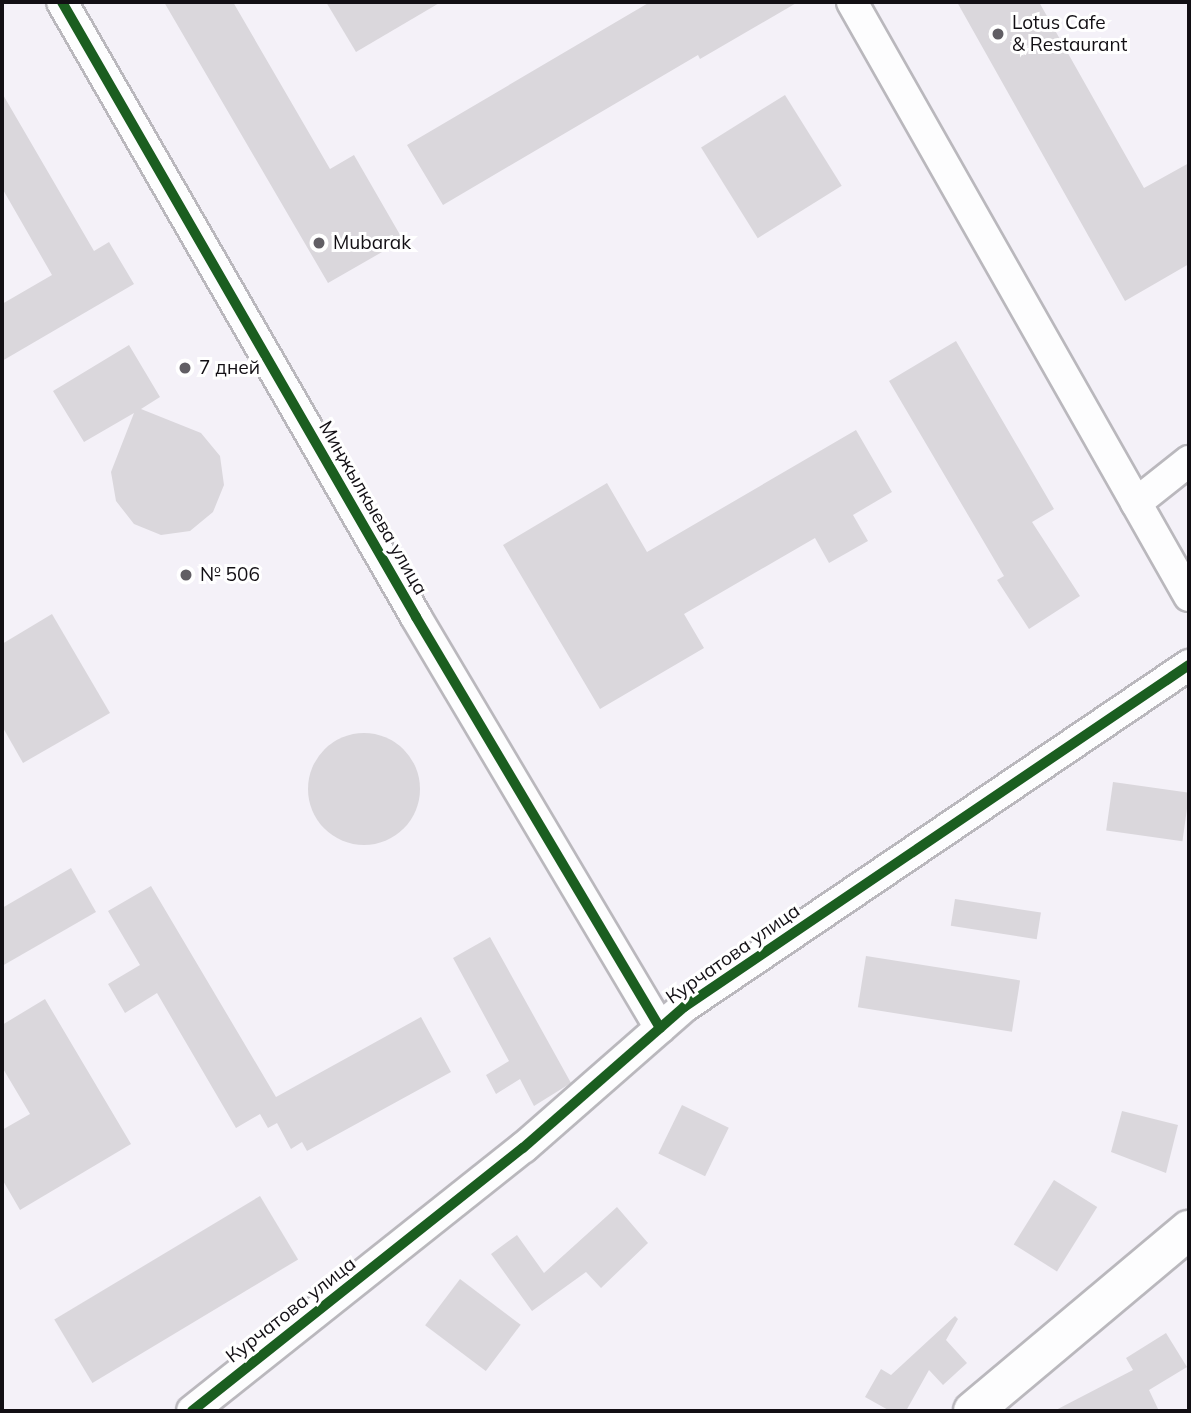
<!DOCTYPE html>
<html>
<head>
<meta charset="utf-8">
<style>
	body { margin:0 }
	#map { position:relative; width:1191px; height:1413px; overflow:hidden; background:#f4f1f8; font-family:Mulish,sans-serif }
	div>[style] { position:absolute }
	.building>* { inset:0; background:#dad7dc; transform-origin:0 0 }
	.round { border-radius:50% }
	.roads { filter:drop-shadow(2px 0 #bab8bd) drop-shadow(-2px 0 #bab8bd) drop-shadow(0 2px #bab8bd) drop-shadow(0 -2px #bab8bd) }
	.minor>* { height:30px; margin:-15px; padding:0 15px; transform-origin:15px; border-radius:15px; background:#fdfdfe }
	.major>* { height:38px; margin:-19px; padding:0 19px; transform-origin:19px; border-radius:19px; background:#fdfdfe }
	.cycleway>* { height:10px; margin:-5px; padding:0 5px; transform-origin:5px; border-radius:5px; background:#1b5e20 }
	.dots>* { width:19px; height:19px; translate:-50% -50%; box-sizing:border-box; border:4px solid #fff; border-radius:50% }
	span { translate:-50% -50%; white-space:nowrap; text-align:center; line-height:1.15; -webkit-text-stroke:6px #fff; paint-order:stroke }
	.poi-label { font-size:19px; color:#120f14 }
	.left { translate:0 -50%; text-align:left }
	.street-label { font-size:19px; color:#120f14 }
	.frame { position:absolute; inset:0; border:4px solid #120f14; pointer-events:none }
</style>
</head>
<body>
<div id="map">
	<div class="building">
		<i style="clip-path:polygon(164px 2px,233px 2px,330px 169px,354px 155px,403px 240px,328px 283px)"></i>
		<i style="clip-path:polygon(326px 2px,441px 2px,356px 52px)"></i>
		<i style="clip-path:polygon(650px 2px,798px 2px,700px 59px,698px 55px,443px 205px,407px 145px)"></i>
		<i style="clip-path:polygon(957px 2px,1039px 2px,1144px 188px,1189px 163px,1189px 264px,1125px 301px)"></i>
		<i style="clip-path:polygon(2px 93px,94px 251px,109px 242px,134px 284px,2px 361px,2px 304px,52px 275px,2px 188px)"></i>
		<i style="left:785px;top:95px;width:107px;height:99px;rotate:58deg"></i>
		<i style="clip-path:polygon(956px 341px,1054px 509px,1032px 522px,1080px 596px,1029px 629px,997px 580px,1004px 576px,889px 381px)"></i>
		<i style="clip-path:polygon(129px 345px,160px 397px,141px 409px,201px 433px,220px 456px,224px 485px,213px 512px,190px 531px,161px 535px,134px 524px,116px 501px,111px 472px,134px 413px,84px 442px,53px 391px)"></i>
		<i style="clip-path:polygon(856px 430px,892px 492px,853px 515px,868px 541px,829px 563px,815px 538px,684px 614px,704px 648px,600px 709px,503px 545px,607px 483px,647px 552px)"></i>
		<i style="clip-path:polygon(52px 614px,110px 713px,23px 763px,2px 726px,2px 644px)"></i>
		<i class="round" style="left:308px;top:733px;width:112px;height:112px"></i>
		<i style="left:1113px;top:782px;width:77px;height:49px;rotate:8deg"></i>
		<i style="clip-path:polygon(71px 868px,96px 912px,2px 966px,2px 908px)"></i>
		<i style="clip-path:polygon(151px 886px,276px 1097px,421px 1017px,451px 1072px,307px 1151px,302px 1142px,291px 1149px,277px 1123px,268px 1128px,260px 1114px,236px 1128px,157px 993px,125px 1013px,108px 984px,140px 965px,108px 911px)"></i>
		<i style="left:955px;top:899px;width:87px;height:27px;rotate:9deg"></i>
		<i style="clip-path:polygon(490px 937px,571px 1083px,534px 1106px,520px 1079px,496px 1094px,486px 1075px,509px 1061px,453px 958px)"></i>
		<i style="left:866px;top:956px;width:156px;height:52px;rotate:9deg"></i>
		<i style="clip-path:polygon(45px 999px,131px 1144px,20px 1210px,2px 1179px,2px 1130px,30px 1114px,2px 1067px,2px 1025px)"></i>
		<i style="left:682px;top:1105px;width:52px;height:54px;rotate:26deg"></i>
		<i style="clip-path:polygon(1122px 1111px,1178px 1125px,1166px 1173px,1111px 1152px)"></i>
		<i style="left:1054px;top:1180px;width:51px;height:76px;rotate:32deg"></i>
		<i style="left:260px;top:1196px;width:74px;height:240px;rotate:59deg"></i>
		<i style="clip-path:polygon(617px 1207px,648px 1243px,601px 1288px,586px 1272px,532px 1311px,491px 1254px,517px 1235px,544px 1273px)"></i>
		<i style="left:460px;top:1279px;width:76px;height:58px;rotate:37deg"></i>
		<i style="clip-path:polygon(955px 1316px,958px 1319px,946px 1340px,967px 1363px,943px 1385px,929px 1370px,906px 1411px,890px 1411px,865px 1397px,881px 1369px,891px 1375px)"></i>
		<i style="clip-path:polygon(1166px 1333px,1187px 1367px,1149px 1390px,1159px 1411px,1054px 1411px,1133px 1370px,1126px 1358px)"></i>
	</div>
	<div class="roads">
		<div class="minor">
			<i style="left:62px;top:2px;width:710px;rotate:60.07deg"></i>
			<i style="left:416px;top:617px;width:478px;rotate:59.3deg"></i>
			<i style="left:852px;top:2px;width:683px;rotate:60.43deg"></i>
			<i style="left:1136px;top:503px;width:68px;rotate:-38.4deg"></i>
			<i style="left:192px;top:1411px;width:423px;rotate:-38.5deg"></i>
			<i style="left:523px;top:1148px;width:214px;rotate:-41.2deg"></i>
			<i style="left:684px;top:1007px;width:610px;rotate:-34.11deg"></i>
		</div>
		<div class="major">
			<i style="left:973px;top:1411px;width:282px;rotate:-40deg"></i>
		</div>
	</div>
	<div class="cycleway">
		<i style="left:62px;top:2px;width:710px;rotate:60.07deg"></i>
		<i style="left:416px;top:617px;width:478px;rotate:59.3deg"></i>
		<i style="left:192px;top:1411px;width:423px;rotate:-38.5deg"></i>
		<i style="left:523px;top:1148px;width:214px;rotate:-41.2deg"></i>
		<i style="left:684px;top:1007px;width:610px;rotate:-34.11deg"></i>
	</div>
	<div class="dots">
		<i style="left:998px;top:34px;background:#615e64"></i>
		<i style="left:319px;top:243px;background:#615e64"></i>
		<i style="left:185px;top:368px;background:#615e64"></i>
		<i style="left:186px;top:575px;background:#615e64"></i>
	</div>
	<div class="poi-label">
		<span class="left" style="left:1012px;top:34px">Lotus Cafe<br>&amp; Restaurant</span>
		<span class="left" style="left:333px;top:243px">Mubarak</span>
		<span class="left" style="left:199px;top:368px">7 дней</span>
		<span class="left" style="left:200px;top:575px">№ 506</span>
	</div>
	<div class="street-label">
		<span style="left:373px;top:508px;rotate:60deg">Миңжылкыева улица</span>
		<span style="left:733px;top:954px;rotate:-35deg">Курчатова улица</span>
		<span style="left:291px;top:1310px;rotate:-38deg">Курчатова улица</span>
	</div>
	<div class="frame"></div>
</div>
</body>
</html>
